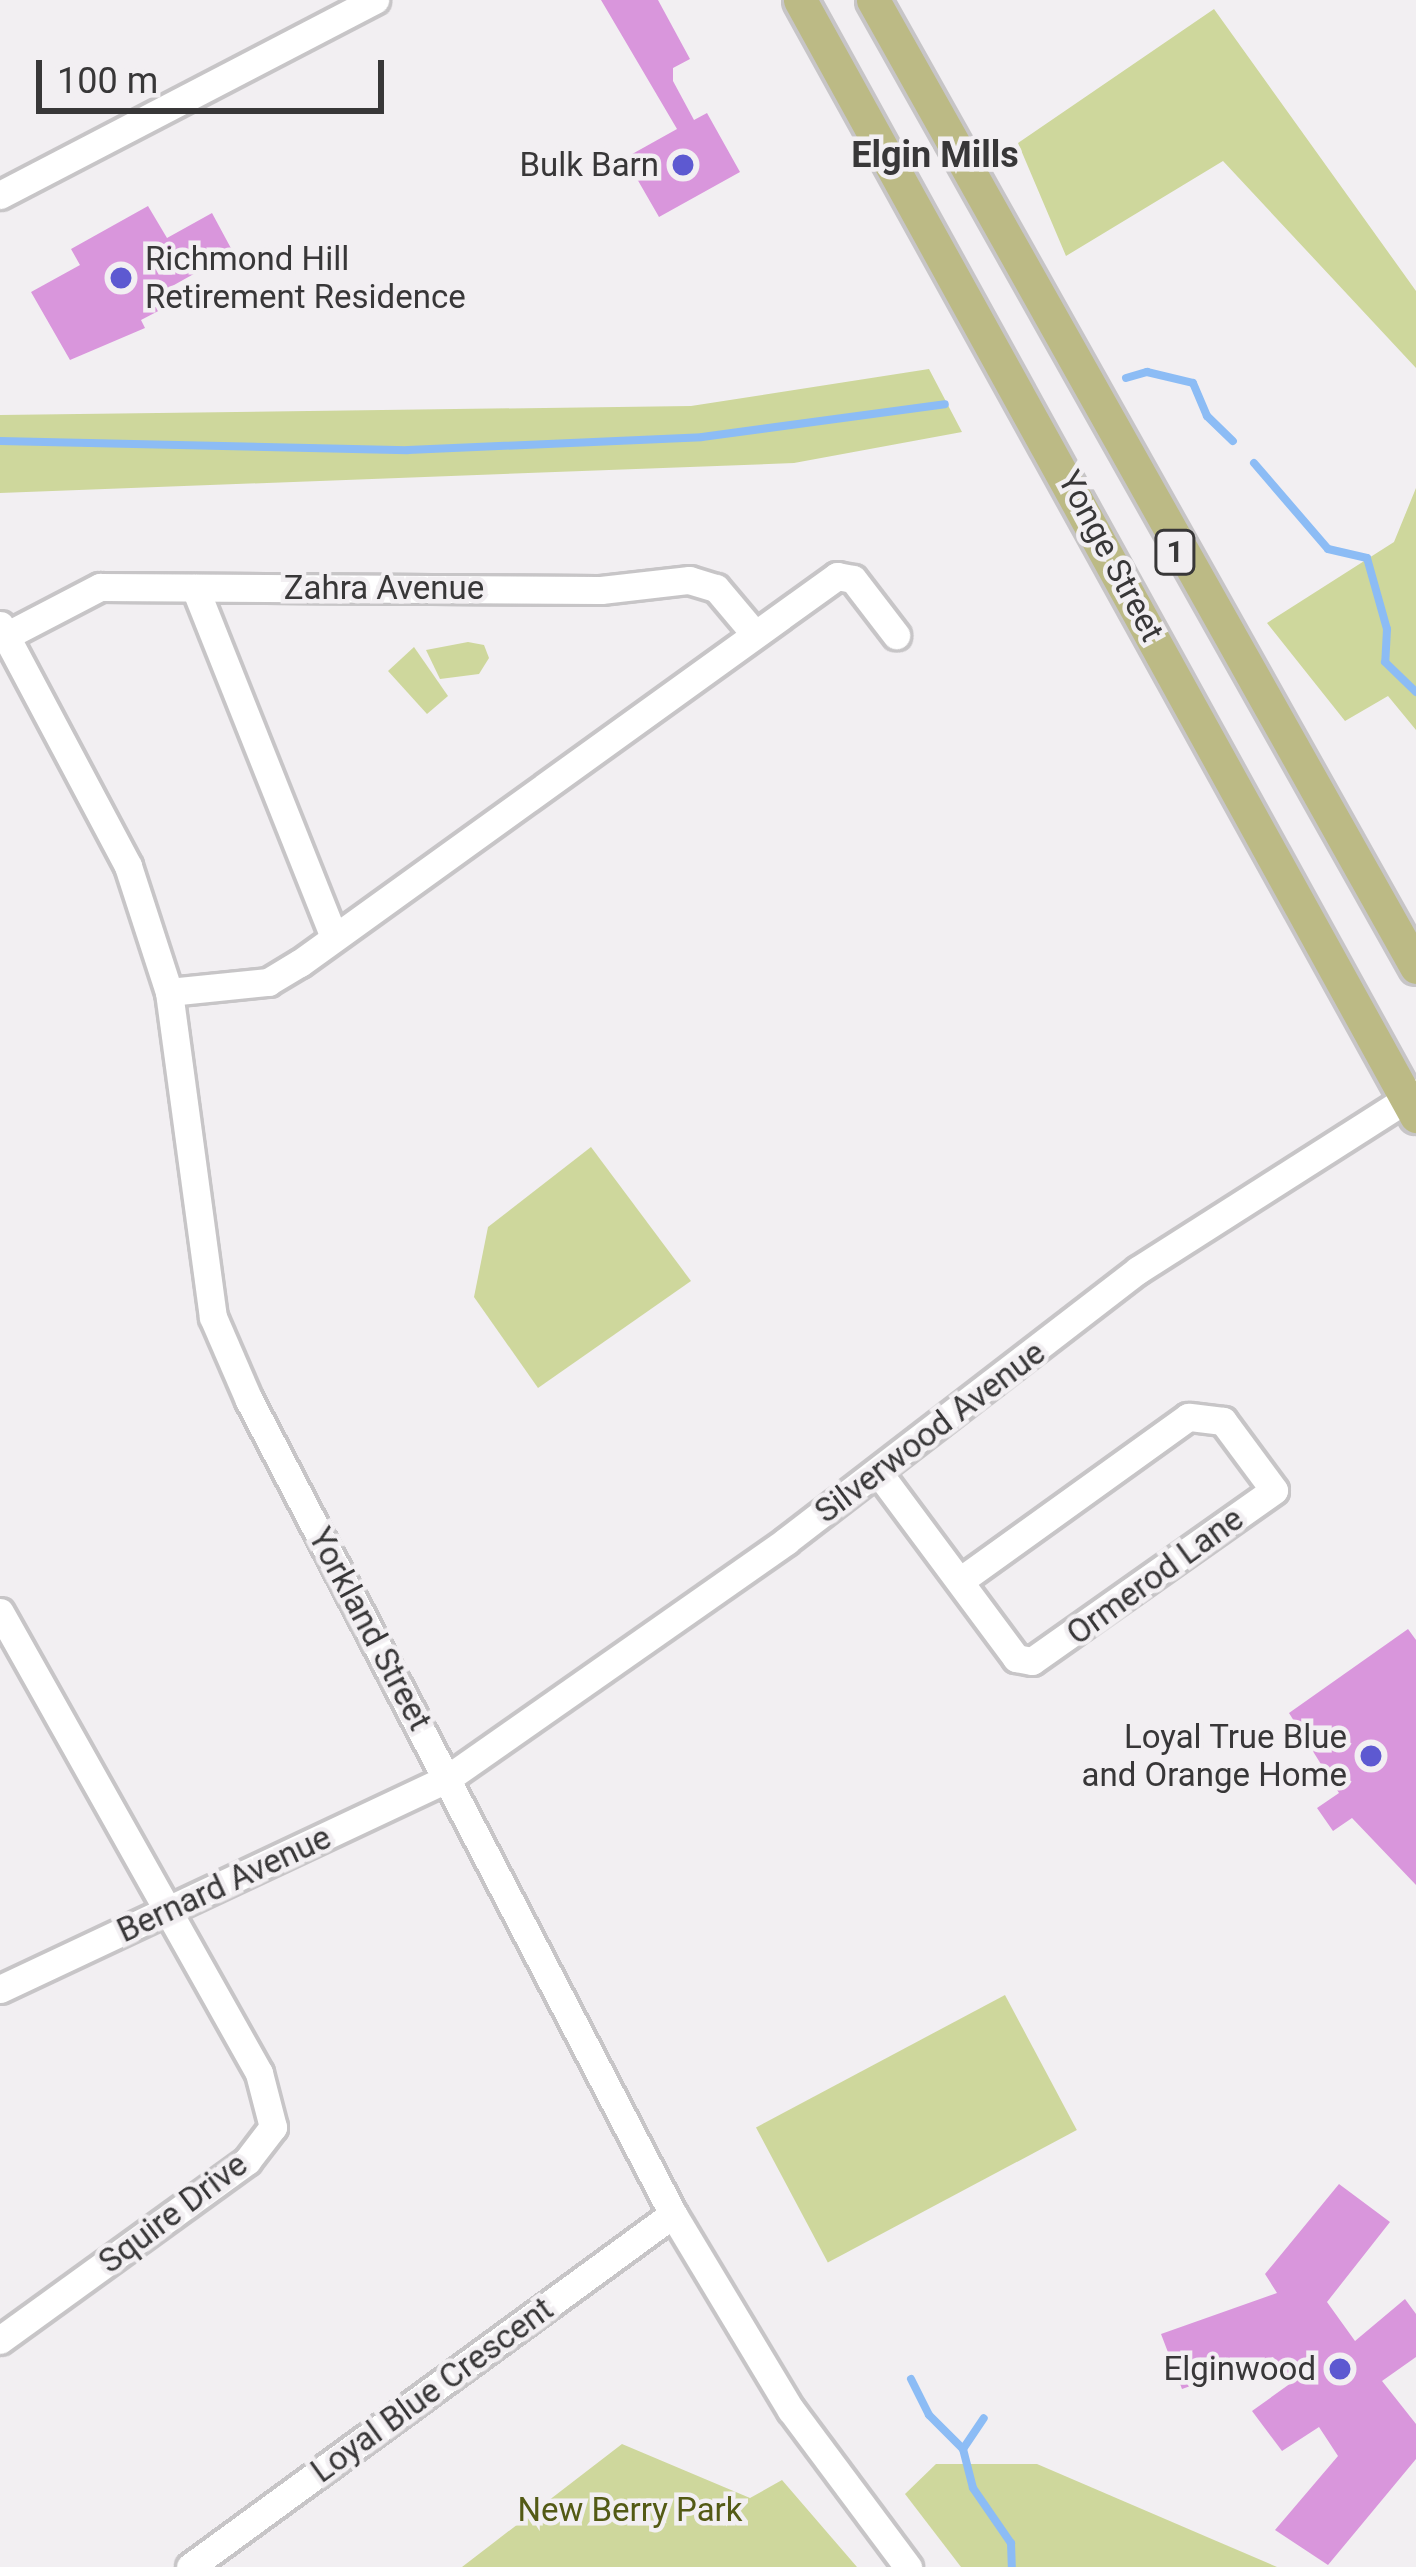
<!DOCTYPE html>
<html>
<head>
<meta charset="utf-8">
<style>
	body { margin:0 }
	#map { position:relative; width:1416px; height:2567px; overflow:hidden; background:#f2eff2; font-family:Roboto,sans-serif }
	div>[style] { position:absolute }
	.green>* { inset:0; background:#ced79c; transform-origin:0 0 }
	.stream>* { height:8px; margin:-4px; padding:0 4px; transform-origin:4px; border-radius:4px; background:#8cbcf5 }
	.building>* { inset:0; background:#d996dc }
	.roads { filter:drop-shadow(3px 0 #c7c5c7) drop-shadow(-3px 0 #c7c5c7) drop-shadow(0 3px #c7c5c7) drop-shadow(0 -3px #c7c5c7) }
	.minor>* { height:27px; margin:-13.5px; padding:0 13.5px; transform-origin:13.5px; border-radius:13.5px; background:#fff }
	.major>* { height:33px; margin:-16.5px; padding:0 16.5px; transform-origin:16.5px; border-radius:16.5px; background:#bcba85 }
	.dots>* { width:33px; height:33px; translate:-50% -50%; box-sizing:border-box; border:6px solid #f2eff2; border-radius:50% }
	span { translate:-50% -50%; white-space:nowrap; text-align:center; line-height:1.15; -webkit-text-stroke:9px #f2eff2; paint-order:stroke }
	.shield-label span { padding:3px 9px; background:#f2eff2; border:3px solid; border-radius:9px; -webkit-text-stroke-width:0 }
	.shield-label { font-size:30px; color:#383738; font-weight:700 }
	.poi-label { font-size:33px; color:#383738 }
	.right { translate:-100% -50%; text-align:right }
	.left { translate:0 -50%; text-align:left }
	.street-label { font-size:33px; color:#383738 }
	.park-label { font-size:33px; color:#535a15 }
	.neighbourhood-label { font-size:36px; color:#383738; font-weight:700 }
	.scale { position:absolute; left:36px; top:60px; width:348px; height:54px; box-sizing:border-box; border:6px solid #383738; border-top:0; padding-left:15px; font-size:36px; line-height:42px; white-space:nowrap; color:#383738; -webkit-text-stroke:9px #f2eff2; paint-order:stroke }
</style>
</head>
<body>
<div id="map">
	<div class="green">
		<i style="clip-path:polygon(1214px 9px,1416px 291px,1416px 368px,1223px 161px,1066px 256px,1018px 143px)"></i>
		<i style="clip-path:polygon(929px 369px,962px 432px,794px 463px,0 493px,0 415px,691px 406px)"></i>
		<i style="clip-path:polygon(1416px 488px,1416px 730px,1388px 696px,1345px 721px,1267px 623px,1394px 542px)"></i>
		<i style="clip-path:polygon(468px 642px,484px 645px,489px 658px,479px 674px,440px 679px,426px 650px)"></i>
		<i style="clip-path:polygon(414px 647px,448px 696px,427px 714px,388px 671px)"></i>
		<i style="clip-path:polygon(591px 1147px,691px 1281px,538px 1388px,474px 1297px,488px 1227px)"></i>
		<i style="left:1005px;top:1995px;width:153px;height:282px;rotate:62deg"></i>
		<i style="clip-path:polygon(622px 2444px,750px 2498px,782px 2480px,857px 2567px,462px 2567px)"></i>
		<i style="clip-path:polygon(936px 2464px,1037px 2464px,1277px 2567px,961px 2567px,905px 2494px)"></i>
	</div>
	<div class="stream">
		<i style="left:1126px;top:378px;width:22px;rotate:-16deg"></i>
		<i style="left:1147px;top:372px;width:47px;rotate:13.4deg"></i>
		<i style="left:1193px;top:383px;width:36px;rotate:67deg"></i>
		<i style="left:1207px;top:416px;width:36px;rotate:44deg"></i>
		<i style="left:0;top:441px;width:408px;rotate:1.3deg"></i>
		<i style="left:408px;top:450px;width:294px;rotate:-2.5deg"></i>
		<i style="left:702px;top:437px;width:245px;rotate:-7.7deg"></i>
		<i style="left:1254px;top:463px;width:113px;rotate:49.3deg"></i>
		<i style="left:1328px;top:549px;width:40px;rotate:13deg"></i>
		<i style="left:1367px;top:558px;width:74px;rotate:74.3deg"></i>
		<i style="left:1387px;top:629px;width:33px;rotate:93deg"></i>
		<i style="left:1385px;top:662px;width:43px;rotate:44.1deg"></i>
		<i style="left:911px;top:2379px;width:40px;rotate:63.4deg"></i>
		<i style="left:929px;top:2415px;width:48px;rotate:45deg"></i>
		<i style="left:963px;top:2449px;width:40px;rotate:75.6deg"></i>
		<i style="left:973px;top:2488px;width:67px;rotate:55.4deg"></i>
		<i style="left:1011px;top:2543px;width:24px;rotate:88deg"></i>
		<i style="left:963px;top:2449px;width:37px;rotate:-56deg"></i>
	</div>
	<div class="building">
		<i style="clip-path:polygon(601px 0,658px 0,690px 59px,673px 68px,673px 81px,694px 120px,707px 113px,740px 172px,659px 217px,625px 158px,677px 129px)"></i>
		<i style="clip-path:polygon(148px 206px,167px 238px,212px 213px,233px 252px,158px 294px,166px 307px,141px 320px,145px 328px,70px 360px,31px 292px,80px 265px,71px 249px)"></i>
		<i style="clip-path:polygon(1408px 1629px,1416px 1640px,1416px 1885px,1352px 1818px,1333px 1831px,1317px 1808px,1339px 1793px,1289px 1713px)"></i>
		<i style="clip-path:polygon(1339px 2184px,1390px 2222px,1327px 2302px,1355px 2341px,1405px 2299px,1416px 2314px,1416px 2357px,1382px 2381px,1416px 2424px,1416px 2459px,1328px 2565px,1275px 2530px,1338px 2456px,1319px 2427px,1282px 2451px,1252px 2411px,1291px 2383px,1273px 2357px,1182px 2389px,1161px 2334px,1277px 2293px,1265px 2274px)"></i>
	</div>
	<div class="roads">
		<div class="minor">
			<i style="left:0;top:195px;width:423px;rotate:-27.5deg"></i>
			<i style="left:195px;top:588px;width:373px;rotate:68.3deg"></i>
			<i style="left:0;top:625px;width:273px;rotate:62deg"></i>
			<i style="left:128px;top:866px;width:133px;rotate:72deg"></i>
			<i style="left:169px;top:992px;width:328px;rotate:82.3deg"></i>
			<i style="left:213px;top:1317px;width:90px;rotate:66.6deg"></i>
			<i style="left:249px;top:1400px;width:918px;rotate:62.49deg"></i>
			<i style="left:673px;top:2214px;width:229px;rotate:59deg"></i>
			<i style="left:791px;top:2410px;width:196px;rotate:53.3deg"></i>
			<i style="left:0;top:639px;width:113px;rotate:-27.5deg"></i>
			<i style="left:100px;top:587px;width:501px;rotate:0.34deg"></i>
			<i style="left:601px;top:590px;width:89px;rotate:-6.5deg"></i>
			<i style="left:689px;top:580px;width:28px;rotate:17deg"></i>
			<i style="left:716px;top:588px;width:57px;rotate:49.9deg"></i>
			<i style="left:169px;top:992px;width:100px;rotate:-5.8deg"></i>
			<i style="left:268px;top:982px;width:37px;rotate:-31deg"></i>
			<i style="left:300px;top:963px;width:662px;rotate:-35.78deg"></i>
			<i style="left:837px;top:576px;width:16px;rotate:11deg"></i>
			<i style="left:853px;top:579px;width:71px;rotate:52.5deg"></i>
			<i style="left:878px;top:1472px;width:232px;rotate:53.4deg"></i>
			<i style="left:1016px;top:1658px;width:16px;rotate:11deg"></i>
			<i style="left:1032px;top:1661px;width:296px;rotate:-35.2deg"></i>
			<i style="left:1274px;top:1490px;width:86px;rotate:-126.5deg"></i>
			<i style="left:1223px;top:1421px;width:35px;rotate:-173deg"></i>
			<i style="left:1188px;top:1417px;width:281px;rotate:144.3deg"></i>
			<i style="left:0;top:1612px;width:529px;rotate:60.67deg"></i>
			<i style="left:259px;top:2073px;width:56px;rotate:75.5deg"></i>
			<i style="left:273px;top:2127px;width:43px;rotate:127.4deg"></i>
			<i style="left:247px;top:2161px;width:305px;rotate:144.1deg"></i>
			<i style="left:0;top:1989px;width:495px;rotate:-25.2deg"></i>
			<i style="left:448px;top:1778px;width:413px;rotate:-35deg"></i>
			<i style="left:786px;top:1541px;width:444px;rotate:-37.6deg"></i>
			<i style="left:1138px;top:1270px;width:330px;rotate:-32.5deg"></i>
			<i style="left:190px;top:2567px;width:598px;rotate:-36.16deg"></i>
		</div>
		<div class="major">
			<i style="left:800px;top:0;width:1275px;rotate:61.1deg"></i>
			<i style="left:873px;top:0;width:1109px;rotate:60.68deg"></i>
		</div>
	</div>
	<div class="dots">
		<i style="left:683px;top:165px;background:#5d59d1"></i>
		<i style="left:121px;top:278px;background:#5d59d1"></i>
		<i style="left:1371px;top:1756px;background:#5d59d1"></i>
		<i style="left:1340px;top:2369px;background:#5d59d1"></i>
	</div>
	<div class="shield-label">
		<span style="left:1175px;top:552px">1</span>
	</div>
	<div class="poi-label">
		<span class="right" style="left:659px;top:165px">Bulk Barn</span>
		<span class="left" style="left:145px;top:278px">Richmond Hill<br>Retirement Residence</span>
		<span class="right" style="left:1347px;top:1756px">Loyal True Blue<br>and Orange Home</span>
		<span class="right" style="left:1316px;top:2369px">Elginwood</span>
	</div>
	<div class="street-label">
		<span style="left:1111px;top:556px;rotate:62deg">Yonge Street</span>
		<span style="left:384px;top:588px">Zahra Avenue</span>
		<span style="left:930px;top:1432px;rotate:-37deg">Silverwood Avenue</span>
		<span style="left:1155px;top:1576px;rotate:-36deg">Ormerod Lane</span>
		<span style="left:370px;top:1629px;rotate:62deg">Yorkland Street</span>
		<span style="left:224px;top:1884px;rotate:-25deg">Bernard Avenue</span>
		<span style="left:173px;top:2213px;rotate:-37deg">Squire Drive</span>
		<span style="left:432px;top:2390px;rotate:-36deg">Loyal Blue Crescent</span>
	</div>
	<div class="park-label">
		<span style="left:630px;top:2510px">New Berry Park</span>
	</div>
	<div class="neighbourhood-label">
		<span style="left:935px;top:156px">Elgin Mills</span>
	</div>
	<div class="scale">100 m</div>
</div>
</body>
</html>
